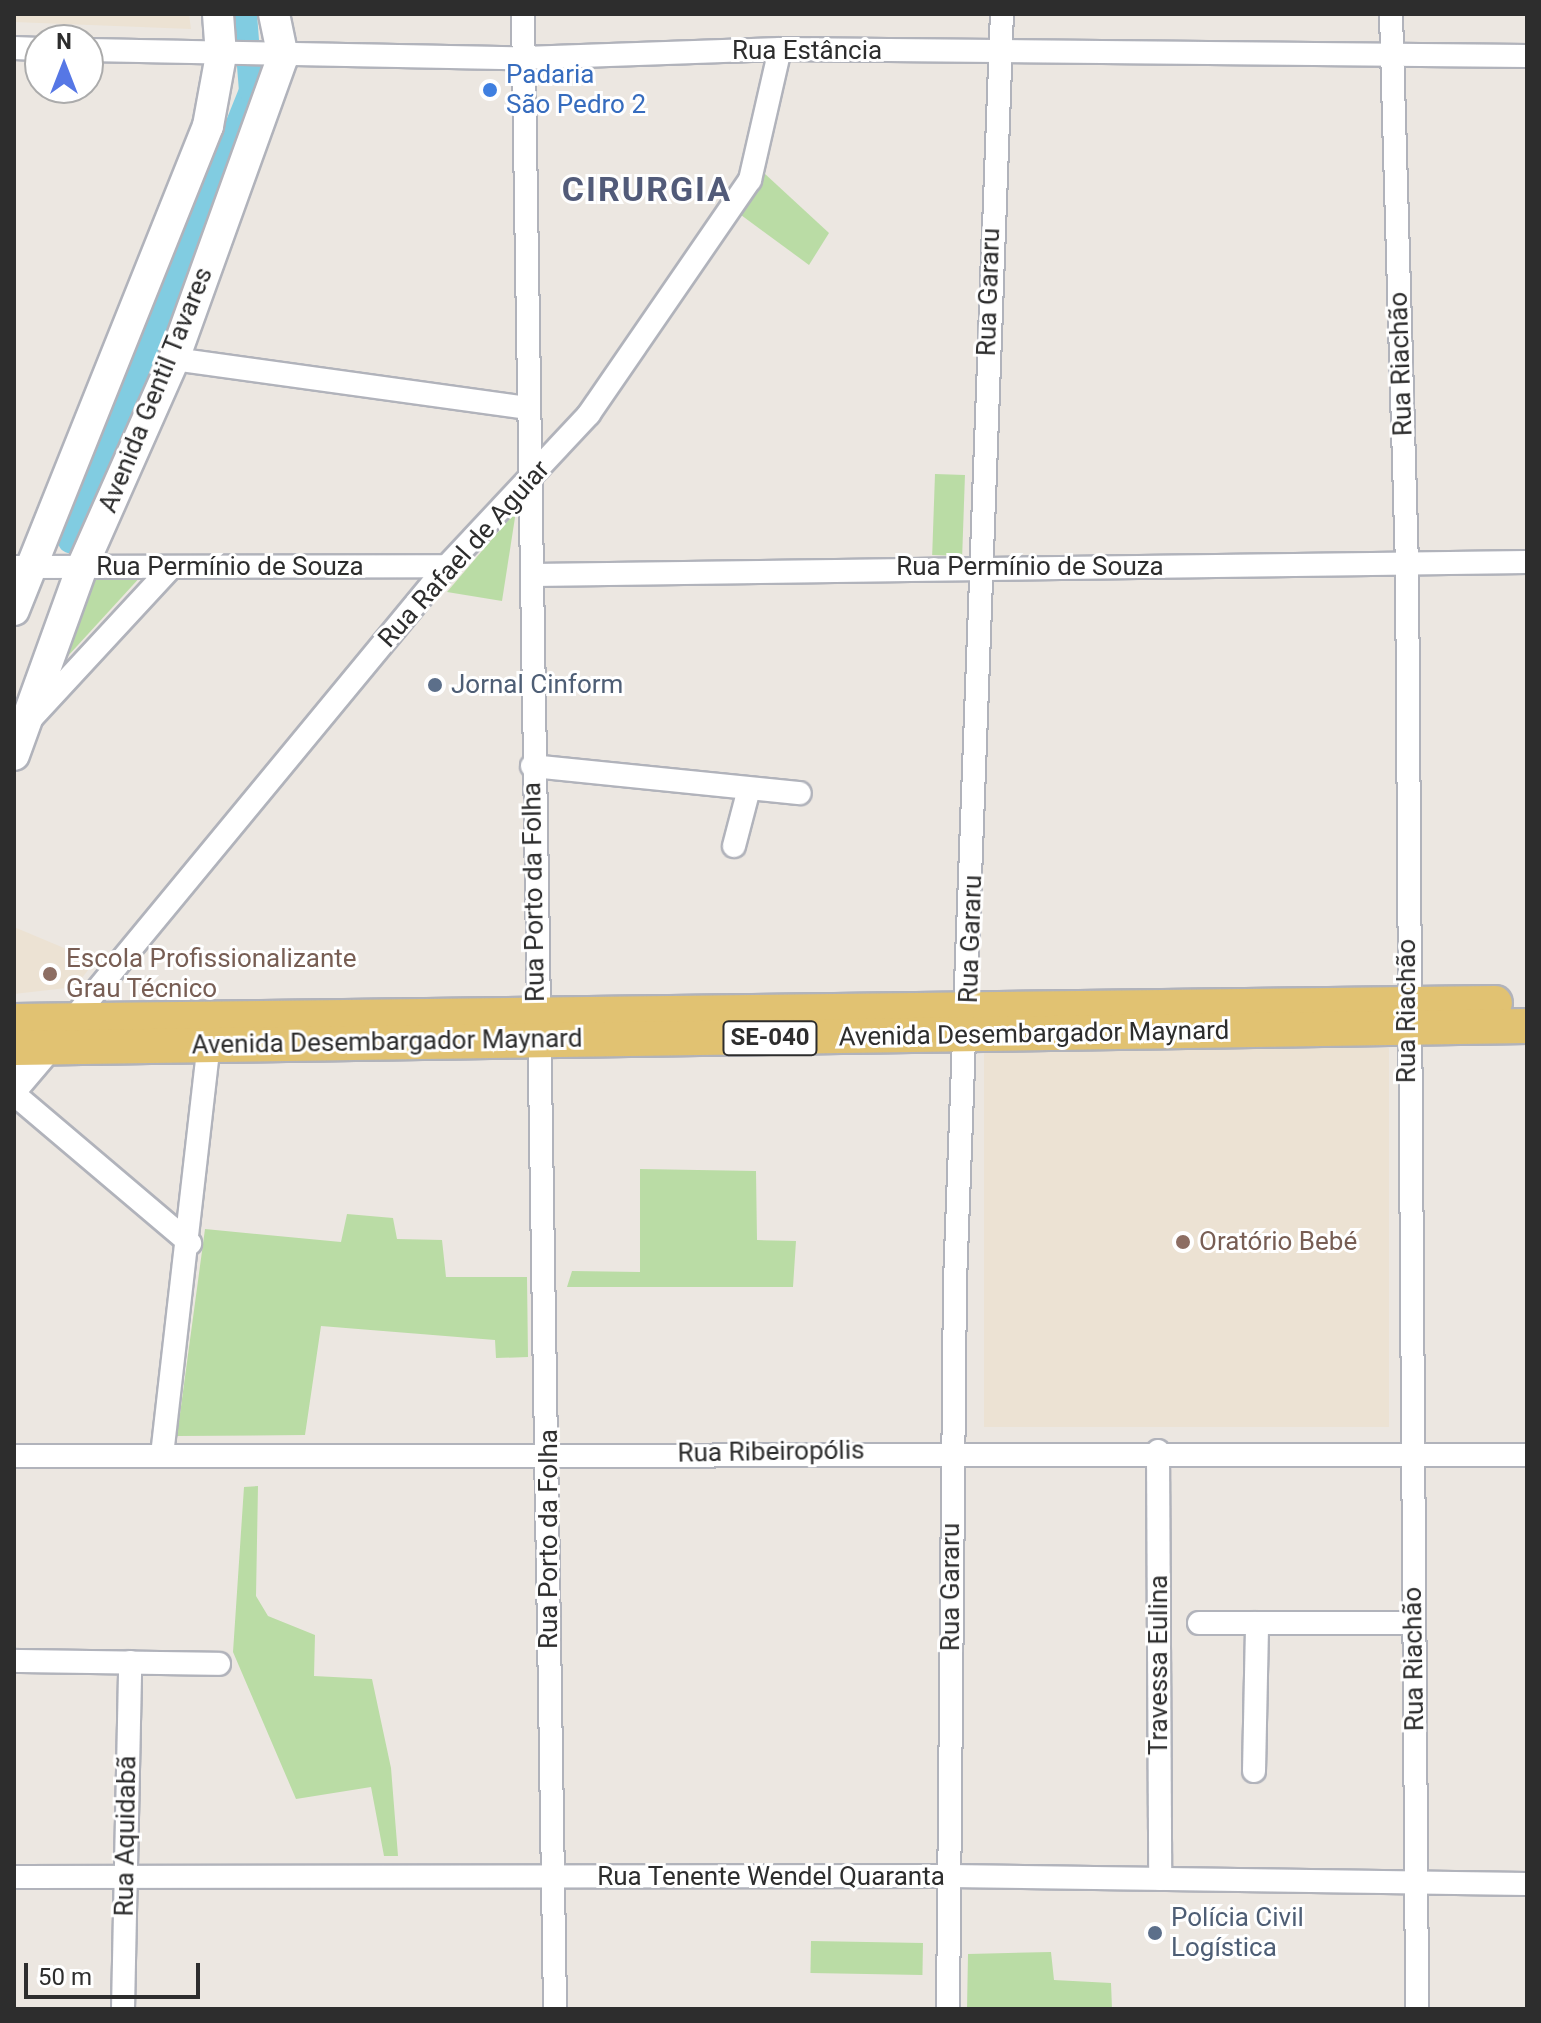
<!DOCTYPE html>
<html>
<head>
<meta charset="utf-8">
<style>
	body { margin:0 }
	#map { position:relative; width:1541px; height:2023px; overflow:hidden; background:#ece7e1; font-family:Roboto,sans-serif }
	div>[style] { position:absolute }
	.education>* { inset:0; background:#ece2d3; transform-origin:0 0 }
	.green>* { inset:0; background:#badca5; transform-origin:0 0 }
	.canal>* { height:24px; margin:-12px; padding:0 12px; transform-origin:12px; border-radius:12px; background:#81cce1 }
	.roads { filter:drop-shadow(2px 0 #b1b3bb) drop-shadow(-2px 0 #b1b3bb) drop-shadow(0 2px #b1b3bb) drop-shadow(0 -2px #b1b3bb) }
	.minor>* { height:22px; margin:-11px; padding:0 11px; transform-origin:11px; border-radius:11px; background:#fff }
	.tertiary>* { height:28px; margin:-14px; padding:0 14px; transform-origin:14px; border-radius:14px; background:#fff }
	.secondary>* { height:30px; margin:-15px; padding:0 15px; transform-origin:15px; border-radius:15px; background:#fff }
	.primary>* { height:34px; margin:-17px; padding:0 17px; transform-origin:17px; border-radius:17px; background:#e1c272 }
	.dots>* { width:22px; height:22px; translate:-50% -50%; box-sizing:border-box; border:4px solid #fff; border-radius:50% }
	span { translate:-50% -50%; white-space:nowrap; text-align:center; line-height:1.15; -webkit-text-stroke:6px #fff; paint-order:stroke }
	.shield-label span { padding:2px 6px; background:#fff; border:2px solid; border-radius:6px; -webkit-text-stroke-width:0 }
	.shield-label { font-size:24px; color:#2d2d2d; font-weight:700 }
	.street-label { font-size:26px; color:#2d2d2d }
	.shop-label { font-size:26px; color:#366cbe }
	.left { translate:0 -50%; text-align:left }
	.service-label { font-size:26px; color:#4e5e75 }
	.education-label { font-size:26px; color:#785e54 }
	.district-label { font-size:34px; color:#525b79; font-weight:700; letter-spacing:2px }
	.frame { position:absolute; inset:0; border:16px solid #2d2d2d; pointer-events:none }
	.north { position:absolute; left:24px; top:24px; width:80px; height:80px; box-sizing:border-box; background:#fff; border:2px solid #ababab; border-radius:50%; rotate:0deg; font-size:22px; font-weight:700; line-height:32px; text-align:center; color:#2d2d2d }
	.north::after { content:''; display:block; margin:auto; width:28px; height:36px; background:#5677e5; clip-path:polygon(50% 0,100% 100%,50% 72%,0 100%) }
	.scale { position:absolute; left:24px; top:1963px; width:176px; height:36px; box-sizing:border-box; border:4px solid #2d2d2d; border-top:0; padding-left:10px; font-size:24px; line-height:28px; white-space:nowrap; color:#2d2d2d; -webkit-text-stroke:6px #fff; paint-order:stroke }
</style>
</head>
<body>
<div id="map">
	<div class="education">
		<i style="clip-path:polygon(14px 14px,189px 14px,191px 29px,14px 22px)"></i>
		<i style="clip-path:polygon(14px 927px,95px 961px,75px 987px,14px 994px)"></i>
		<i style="left:1389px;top:1048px;width:379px;height:405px;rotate:90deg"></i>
	</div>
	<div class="green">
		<i style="clip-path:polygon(764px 173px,829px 233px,809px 265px,741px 215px)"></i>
		<i style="left:935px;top:474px;width:30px;height:81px;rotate:2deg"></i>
		<i style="clip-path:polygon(516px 511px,502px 601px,447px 592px)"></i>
		<i style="clip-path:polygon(88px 573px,143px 574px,45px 681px)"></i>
		<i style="clip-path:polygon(640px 1169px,756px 1171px,757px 1240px,796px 1241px,793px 1287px,567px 1287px,572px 1271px,640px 1272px)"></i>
		<i style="clip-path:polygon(347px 1214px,393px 1218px,397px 1239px,442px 1240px,446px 1277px,527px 1277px,528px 1357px,496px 1358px,495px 1340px,321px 1326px,305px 1435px,177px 1436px,205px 1229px,341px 1242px)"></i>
		<i style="clip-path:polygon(258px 1486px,256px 1596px,268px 1616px,315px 1635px,314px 1676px,372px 1679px,391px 1768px,398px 1856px,384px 1856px,371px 1787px,296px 1799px,233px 1652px,244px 1487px)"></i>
		<i style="left:811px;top:1941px;width:112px;height:32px;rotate:1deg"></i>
		<i style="clip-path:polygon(1051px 1952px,1054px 1980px,1111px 1983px,1112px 2009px,967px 2009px,968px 1954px)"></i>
	</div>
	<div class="canal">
		<i style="left:70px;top:541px;width:485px;rotate:-68.1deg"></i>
		<i style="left:251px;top:91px;width:77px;rotate:-94.5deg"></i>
	</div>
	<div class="roads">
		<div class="minor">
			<i style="left:523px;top:14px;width:1995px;rotate:89.08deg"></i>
			<i style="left:1391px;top:14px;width:552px;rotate:88.34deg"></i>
			<i style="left:1407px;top:566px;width:1443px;rotate:89.6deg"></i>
			<i style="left:14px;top:48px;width:26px;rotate:2deg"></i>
			<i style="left:88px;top:50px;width:436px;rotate:1.1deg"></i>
			<i style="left:524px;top:58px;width:256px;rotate:-2deg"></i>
			<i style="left:780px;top:49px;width:747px;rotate:0.54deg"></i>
			<i style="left:174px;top:359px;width:356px;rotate:7.9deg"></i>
			<i style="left:14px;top:567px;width:433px;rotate:-0.1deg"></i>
			<i style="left:533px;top:575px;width:994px;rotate:-0.75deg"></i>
			<i style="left:28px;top:722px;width:207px;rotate:-47.2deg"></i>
			<i style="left:532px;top:766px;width:269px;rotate:5.8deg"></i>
			<i style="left:734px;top:846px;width:59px;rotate:-75.3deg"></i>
			<i style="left:73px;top:1019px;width:587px;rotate:-50.46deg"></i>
			<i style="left:447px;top:566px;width:208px;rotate:-46.9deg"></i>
			<i style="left:589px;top:414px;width:284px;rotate:-55.5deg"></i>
			<i style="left:750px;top:180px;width:134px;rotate:-77.1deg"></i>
			<i style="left:14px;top:1094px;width:231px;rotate:40.3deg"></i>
			<i style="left:1158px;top:1451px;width:428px;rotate:89.7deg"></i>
			<i style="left:162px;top:1455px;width:415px;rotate:-83.5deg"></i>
			<i style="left:14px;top:1456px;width:1513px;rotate:-0.04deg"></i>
			<i style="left:1199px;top:1623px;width:214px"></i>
			<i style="left:14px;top:1661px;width:205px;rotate:0.8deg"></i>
			<i style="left:1254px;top:1771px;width:148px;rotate:-88.8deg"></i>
			<i style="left:14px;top:1877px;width:935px;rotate:-0.06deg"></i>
			<i style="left:949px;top:1876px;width:578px;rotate:0.79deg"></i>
			<i style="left:123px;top:2009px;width:347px;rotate:-88.8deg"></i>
			<i style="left:948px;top:2009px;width:727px;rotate:-89.45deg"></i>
			<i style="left:955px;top:1282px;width:1269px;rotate:-87.88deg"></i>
		</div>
		<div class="tertiary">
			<i style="left:14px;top:1088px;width:70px;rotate:-49.7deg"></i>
		</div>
		<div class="secondary">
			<i style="left:14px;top:610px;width:521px;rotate:-68.16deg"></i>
			<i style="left:208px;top:126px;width:72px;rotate:-79.6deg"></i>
			<i style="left:221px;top:55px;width:41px;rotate:-94.2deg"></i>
			<i style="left:14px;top:755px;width:200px;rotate:-70.1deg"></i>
			<i style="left:82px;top:567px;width:227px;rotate:-66.1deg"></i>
			<i style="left:174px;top:359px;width:321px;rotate:-70.2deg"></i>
			<i style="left:283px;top:57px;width:44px;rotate:-101.8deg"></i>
		</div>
		<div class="primary">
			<i style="left:14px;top:1021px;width:1481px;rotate:-0.7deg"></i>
			<i style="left:14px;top:1048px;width:1513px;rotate:-0.83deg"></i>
		</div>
	</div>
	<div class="dots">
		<i style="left:490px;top:90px;background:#3f7fe0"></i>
		<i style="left:435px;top:685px;background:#5c6f8a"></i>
		<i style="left:50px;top:974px;background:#8d6e63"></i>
		<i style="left:1183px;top:1242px;background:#8d6e63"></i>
		<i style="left:1155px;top:1933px;background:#5c6f8a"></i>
	</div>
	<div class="shield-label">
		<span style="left:770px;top:1038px">SE-040</span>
	</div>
	<div class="street-label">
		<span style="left:807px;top:51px">Rua Estância</span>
		<span style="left:989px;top:292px;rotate:-88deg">Rua Gararu</span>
		<span style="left:1401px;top:364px;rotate:-92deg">Rua Riachão</span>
		<span style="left:156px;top:390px;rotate:-68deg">Avenida Gentil Tavares</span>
		<span style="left:464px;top:554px;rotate:-48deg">Rua Rafael de Aguiar</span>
		<span style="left:230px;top:567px">Rua Permínio de Souza</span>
		<span style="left:1030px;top:567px">Rua Permínio de Souza</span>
		<span style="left:534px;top:892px;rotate:-91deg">Rua Porto da Folha</span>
		<span style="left:971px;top:939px;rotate:-88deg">Rua Gararu</span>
		<span style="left:1407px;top:1011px;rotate:-90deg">Rua Riachão</span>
		<span style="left:1034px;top:1034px;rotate:-1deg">Avenida Desembargador Maynard</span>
		<span style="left:387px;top:1042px;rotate:-1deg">Avenida Desembargador Maynard</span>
		<span style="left:771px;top:1452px;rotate:-1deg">Rua Ribeiropólis</span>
		<span style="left:549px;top:1539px;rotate:-90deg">Rua Porto da Folha</span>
		<span style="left:951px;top:1587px;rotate:-90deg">Rua Gararu</span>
		<span style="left:1414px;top:1659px;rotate:-91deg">Rua Riachão</span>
		<span style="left:1159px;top:1665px;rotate:-90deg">Travessa Eulina</span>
		<span style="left:126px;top:1836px;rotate:-89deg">Rua Aquidabã</span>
		<span style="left:771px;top:1877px">Rua Tenente Wendel Quaranta</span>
	</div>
	<div class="shop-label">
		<span class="left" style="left:506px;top:90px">Padaria<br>São Pedro 2</span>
	</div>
	<div class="service-label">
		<span class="left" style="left:451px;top:685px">Jornal Cinform</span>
		<span class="left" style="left:1171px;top:1933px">Polícia Civil<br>Logística</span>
	</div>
	<div class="education-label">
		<span class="left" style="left:66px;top:974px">Escola Profissionalizante<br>Grau Técnico</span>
		<span class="left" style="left:1199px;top:1242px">Oratório Bebé</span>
	</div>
	<div class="district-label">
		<span style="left:647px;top:190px">CIRURGIA</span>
	</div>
	<div class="frame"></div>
	<div class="north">N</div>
	<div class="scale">50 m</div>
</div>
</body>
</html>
